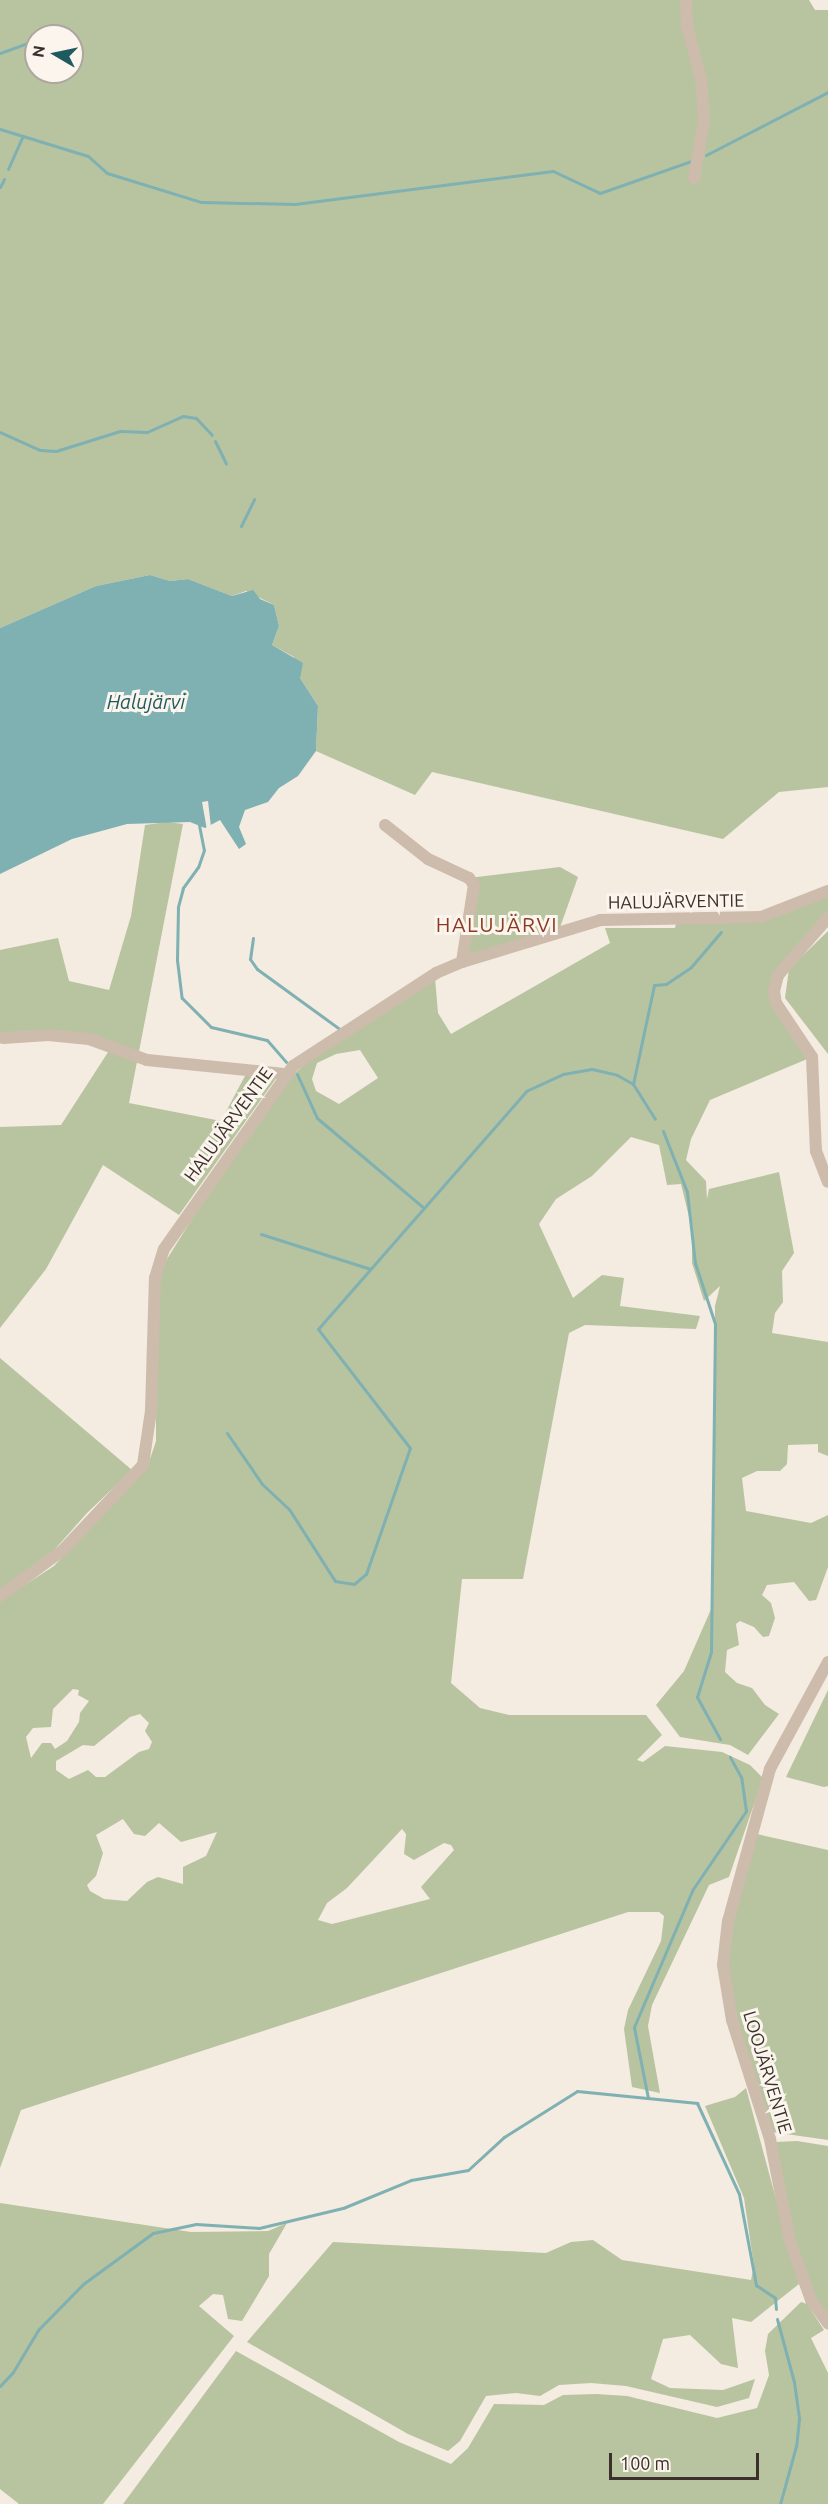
<!DOCTYPE html>
<html>
<head>
<meta charset="utf-8">
<style>
	body { margin:0 }
	#map { position:relative; width:828px; height:2504px; overflow:hidden; background:#f4ebe1; font-family:Ubuntu,sans-serif }
	div>[style] { position:absolute }
	.green>* { inset:0; background:#b8c4a0 }
	.water>* { inset:0; background:#7fb0b2 }
	.pier>* { inset:0; background:#f4ebe1 }
	.stream>* { height:3px; margin:-1.5px; padding:0 1.5px; transform-origin:1.5px; border-radius:1.5px; background:#7fb0b2 }
	.minor>* { height:12px; margin:-6px; padding:0 6px; transform-origin:6px; border-radius:6px; background:#cdbbac }
	span { translate:-50% -50%; white-space:nowrap; text-align:center; line-height:1.15; -webkit-text-stroke:6px #fbf5ee; paint-order:stroke }
	.street-label { font-size:18px; color:#3b302b }
	.water-label { font-size:20px; color:#1f5a5e; font-style:italic }
	.quarter-label { font-size:21px; color:#8c3b22; letter-spacing:1.5px }
	.north { position:absolute; left:24px; top:24px; width:60px; height:60px; box-sizing:border-box; background:#fbf5ee; border:2px solid #aea6a0; border-radius:50%; rotate:279deg; font-size:16px; font-weight:700; line-height:24px; text-align:center; color:#3b302b }
	.north::after { content:''; display:block; margin:auto; width:21px; height:27px; background:#1f5a5e; clip-path:polygon(50% 0,100% 100%,50% 72%,0 100%) }
	.scale { position:absolute; left:609px; top:2453px; width:150px; height:27px; box-sizing:border-box; border:3px solid #3b302b; border-top:0; padding-left:8px; font-size:18px; line-height:21px; white-space:nowrap; color:#3b302b; -webkit-text-stroke:4px #fbf5ee; paint-order:stroke }
</style>
</head>
<body>
<div id="map">
	<div class="green">
		<i style="clip-path:polygon(evenodd,0 0,809px 0,815px 10px,828px 10px,828px 787px,779px 792px,723px 839px,432px 772px,415px 795px,316px 751px,318px 706px,300px 678px,294px 657px,272px 645px,279px 626px,274px 605px,246px 591px,232px 596px,188px 579px,170px 581px,150px 575px,96px 586px,0 628px,0 0,36px 36px,72px 36px,72px 72px,36px 72px,36px 36px)"></i>
		<i style="clip-path:polygon(167px 822px,183px 824px,129px 1103px,221px 1121px,246px 1074px,277px 1077px,179px 1215px,103px 1165px,46px 1269px,0 1328px,0 1127px,61px 1125px,112px 1046px,89px 1039px,0 1039px,0 950px,58px 938px,69px 981px,109px 990px,131px 916px,145px 825px)"></i>
		<i style="clip-path:polygon(560px 867px,578px 877px,558px 933px,462px 962px,469px 878px)"></i>
		<i style="clip-path:polygon(evenodd,828px 891px,828px 918px,774px 991px,812px 1057px,710px 1100px,691px 1139px,686px 1160px,706px 1181px,707px 1199px,709px 1189px,779px 1172px,794px 1253px,782px 1271px,783px 1302px,775px 1313px,772px 1333px,828px 1342px,828px 1456px,818px 1452px,818px 1444px,788px 1445px,787px 1464px,780px 1471px,757px 1471px,742px 1478px,746px 1511px,811px 1523px,828px 1515px,828px 1567px,816px 1600px,809px 1601px,794px 1582px,767px 1585px,762px 1595px,771px 1603px,775px 1618px,769px 1636px,763px 1637px,754px 1627px,740px 1621px,736px 1624px,739px 1645px,727px 1650px,725px 1672px,737px 1683px,752px 1688px,765px 1705px,779px 1714px,748px 1755px,730px 1745px,680px 1737px,656px 1705px,684px 1671px,712px 1607px,715px 1306px,720px 1286px,704px 1301px,692px 1263px,692px 1229px,681px 1184px,667px 1185px,659px 1145px,631px 1137px,592px 1176px,556px 1199px,539px 1224px,573px 1298px,602px 1275px,624px 1278px,620px 1306px,700px 1316px,696px 1329px,585px 1325px,569px 1333px,523px 1579px,462px 1579px,451px 1683px,480px 1708px,509px 1715px,646px 1715px,662px 1735px,637px 1760px,643px 1762px,665px 1746px,722px 1752px,750px 1765px,763px 1778px,729px 1877px,709px 1885px,652px 2005px,648px 2026px,660px 2093px,632px 2087px,624px 2029px,628px 2010px,661px 1941px,664px 1916px,659px 1912px,628px 1912px,21px 2110px,0 2168px,0 1601px,54px 1566px,147px 1468px,156px 1441px,156px 1310px,162px 1267px,197px 1211px,290px 1077px,326px 1047px,435px 978px,438px 1013px,451px 1034px,610px 943px,605px 928px,675px 928px,677px 920px,761px 917px,828px 891px,360px 1050px,378px 1078px,339px 1104px,316px 1091px,312px 1079px,317px 1063px,336px 1054px,360px 1050px,828px 891px,73px 1689px,79px 1690px,78px 1695px,89px 1701px,80px 1713px,79px 1722px,67px 1741px,55px 1749px,51px 1743px,42px 1743px,31px 1758px,26px 1737px,33px 1728px,51px 1727px,53px 1709px,73px 1689px,828px 891px,140px 1714px,149px 1723px,145px 1731px,152px 1742px,149px 1749px,139px 1752px,105px 1777px,96px 1777px,88px 1770px,69px 1779px,56px 1770px,56px 1761px,83px 1745px,94px 1746px,130px 1717px,140px 1714px,828px 891px,123px 1819px,134px 1834px,145px 1836px,159px 1823px,181px 1842px,217px 1832px,206px 1856px,183px 1867px,183px 1884px,158px 1877px,147px 1882px,127px 1901px,104px 1899px,90px 1891px,87px 1885px,96px 1876px,103px 1853px,96px 1835px,123px 1819px,828px 891px,402px 1829px,406px 1834px,404px 1854px,414px 1860px,444px 1843px,451px 1845px,454px 1850px,421px 1887px,430px 1899px,332px 1924px,318px 1920px,327px 1903px,347px 1888px,402px 1829px)"></i>
		<i style="clip-path:polygon(828px 931px,828px 1054px,785px 998px,789px 969px)"></i>
		<i style="clip-path:polygon(0 1358px,132px 1470px,87px 1513px,48px 1557px,0 1591px)"></i>
		<i style="clip-path:polygon(828px 1690px,828px 1786px,824px 1787px,786px 1777px)"></i>
		<i style="clip-path:polygon(757px 1834px,828px 1850px,828px 2140px,772px 2132px,736px 2019px,728px 1964px,728px 1942px)"></i>
		<i style="clip-path:polygon(746px 2088px,799px 2284px,751px 2322px,732px 2318px,738px 2368px,721px 2364px,690px 2335px,663px 2339px,651px 2379px,670px 2388px,723px 2390px,755px 2379px,749px 2398px,717px 2407px,626px 2386px,591px 2383px,559px 2385px,540px 2396px,516px 2393px,486px 2396px,460px 2441px,448px 2451px,408px 2434px,247px 2342px,333px 2242px,546px 2253px,571px 2242px,593px 2240px,622px 2260px,751px 2280px,754px 2266px,744px 2198px,705px 2106px,735px 2097px)"></i>
		<i style="clip-path:polygon(797px 2141px,828px 2146px,828px 2316px,815px 2297px,795px 2240px,775px 2142px)"></i>
		<i style="clip-path:polygon(0 2203px,191px 2232px,268px 2231px,287px 2223px,269px 2254px,269px 2276px,242px 2321px,228px 2319px,223px 2295px,213px 2294px,199px 2306px,234px 2336px,103px 2504px,19px 2504px,0 2489px)"></i>
		<i style="clip-path:polygon(801px 2302px,807px 2304px,824px 2330px,811px 2338px,828px 2373px,828px 2504px,123px 2504px,236px 2351px,399px 2442px,451px 2464px,468px 2448px,494px 2404px,544px 2405px,563px 2395px,596px 2394px,627px 2396px,717px 2418px,757px 2408px,769px 2375px,765px 2351px,768px 2334px)"></i>
	</div>
	<div class="water">
		<i style="clip-path:polygon(150px 575px,170px 581px,188px 579px,232px 596px,253px 590px,260px 599px,274px 605px,279px 626px,272px 645px,303px 663px,300px 678px,318px 706px,316px 751px,298px 776px,279px 788px,268px 802px,245px 810px,239px 827px,246px 844px,239px 849px,220px 820px,205px 828px,190px 822px,127px 824px,72px 839px,0 874px,0 628px,96px 586px)"></i>
	</div>
	<div class="pier">
		<i style="clip-path:polygon(208px 801px,211px 827px,207px 830px,202px 802px)"></i>
	</div>
	<div class="stream">
		<i style="left:0;top:53px;width:29px;rotate:-20deg"></i>
		<i style="left:0;top:129px;width:92px;rotate:17.1deg"></i>
		<i style="left:88px;top:156px;width:25px;rotate:42deg"></i>
		<i style="left:107px;top:173px;width:98px;rotate:17.1deg"></i>
		<i style="left:201px;top:202px;width:94px;rotate:1.2deg"></i>
		<i style="left:295px;top:204px;width:260px;rotate:-7.3deg"></i>
		<i style="left:553px;top:171px;width:52px;rotate:25.1deg"></i>
		<i style="left:600px;top:193px;width:100px;rotate:-19.3deg"></i>
		<i style="left:706px;top:155px;width:137px;rotate:-27.3deg"></i>
		<i style="left:8px;top:169px;width:36px;rotate:-66deg"></i>
		<i style="left:0;top:187px;width:9px;rotate:-63deg"></i>
		<i style="left:0;top:432px;width:44px;rotate:24.2deg"></i>
		<i style="left:40px;top:450px;width:16px;rotate:4deg"></i>
		<i style="left:56px;top:451px;width:67px;rotate:-17.4deg"></i>
		<i style="left:120px;top:431px;width:27px;rotate:2deg"></i>
		<i style="left:147px;top:432px;width:39px;rotate:-24deg"></i>
		<i style="left:183px;top:416px;width:13px;rotate:9deg"></i>
		<i style="left:196px;top:418px;width:23px;rotate:47deg"></i>
		<i style="left:215px;top:441px;width:25px;rotate:64deg"></i>
		<i style="left:241px;top:526px;width:30px;rotate:-64deg"></i>
		<i style="left:199px;top:825px;width:25px;rotate:79deg"></i>
		<i style="left:204px;top:850px;width:18px;rotate:109deg"></i>
		<i style="left:198px;top:867px;width:26px;rotate:126deg"></i>
		<i style="left:183px;top:888px;width:20px;rotate:105deg"></i>
		<i style="left:178px;top:907px;width:53px;rotate:91.1deg"></i>
		<i style="left:177px;top:960px;width:38px;rotate:83deg"></i>
		<i style="left:182px;top:998px;width:41px;rotate:45deg"></i>
		<i style="left:211px;top:1027px;width:57px;rotate:13.1deg"></i>
		<i style="left:267px;top:1040px;width:29px;rotate:49deg"></i>
		<i style="left:253px;top:938px;width:21px;rotate:98deg"></i>
		<i style="left:250px;top:959px;width:12px;rotate:55deg"></i>
		<i style="left:257px;top:969px;width:104px;rotate:36deg"></i>
		<i style="left:297px;top:1074px;width:48px;rotate:65.6deg"></i>
		<i style="left:317px;top:1118px;width:140px;rotate:40.1deg"></i>
		<i style="left:633px;top:1084px;width:101px;rotate:-78deg"></i>
		<i style="left:654px;top:985px;width:12px;rotate:-5deg"></i>
		<i style="left:666px;top:984px;width:30px;rotate:-34deg"></i>
		<i style="left:691px;top:967px;width:46px;rotate:-49.4deg"></i>
		<i style="left:663px;top:1131px;width:66px;rotate:68.5deg"></i>
		<i style="left:687px;top:1192px;width:71px;rotate:83.6deg"></i>
		<i style="left:695px;top:1263px;width:64px;rotate:71.8deg"></i>
		<i style="left:715px;top:1324px;width:328px;rotate:90.7deg"></i>
		<i style="left:711px;top:1652px;width:47px;rotate:107.3deg"></i>
		<i style="left:697px;top:1697px;width:48px;rotate:61.3deg"></i>
		<i style="left:261px;top:1234px;width:115px;rotate:17.7deg"></i>
		<i style="left:227px;top:1433px;width:62px;rotate:55.5deg"></i>
		<i style="left:262px;top:1484px;width:37px;rotate:43deg"></i>
		<i style="left:289px;top:1509px;width:85px;rotate:57.4deg"></i>
		<i style="left:335px;top:1581px;width:19px;rotate:9deg"></i>
		<i style="left:354px;top:1584px;width:16px;rotate:-40deg"></i>
		<i style="left:366px;top:1574px;width:133px;rotate:-70.8deg"></i>
		<i style="left:410px;top:1448px;width:150px;rotate:-127.7deg"></i>
		<i style="left:318px;top:1329px;width:316px;rotate:-48.8deg"></i>
		<i style="left:526px;top:1091px;width:41px;rotate:-24.7deg"></i>
		<i style="left:563px;top:1074px;width:29px;rotate:-10deg"></i>
		<i style="left:592px;top:1069px;width:26px;rotate:13deg"></i>
		<i style="left:617px;top:1075px;width:18px;rotate:29deg"></i>
		<i style="left:633px;top:1084px;width:41px;rotate:57.8deg"></i>
		<i style="left:648px;top:2098px;width:72px;rotate:-101.2deg"></i>
		<i style="left:634px;top:2027px;width:150px;rotate:-66.9deg"></i>
		<i style="left:693px;top:1889px;width:94px;rotate:-55.8deg"></i>
		<i style="left:746px;top:1811px;width:34px;rotate:-98deg"></i>
		<i style="left:741px;top:1777px;width:23px;rotate:-119deg"></i>
		<i style="left:777px;top:2319px;width:65px;rotate:74.9deg"></i>
		<i style="left:794px;top:2382px;width:37px;rotate:82deg"></i>
		<i style="left:799px;top:2419px;width:27px;rotate:96deg"></i>
		<i style="left:796px;top:2446px;width:60px;rotate:105.4deg"></i>
		<i style="left:0;top:2386px;width:19px;rotate:-47deg"></i>
		<i style="left:13px;top:2372px;width:49px;rotate:-59.2deg"></i>
		<i style="left:38px;top:2330px;width:64px;rotate:-45.6deg"></i>
		<i style="left:83px;top:2284px;width:87px;rotate:-36.1deg"></i>
		<i style="left:153px;top:2233px;width:44px;rotate:-11.8deg"></i>
		<i style="left:196px;top:2224px;width:63px;rotate:3.6deg"></i>
		<i style="left:259px;top:2228px;width:86px;rotate:-13.4deg"></i>
		<i style="left:343px;top:2208px;width:74px;rotate:-22.4deg"></i>
		<i style="left:411px;top:2180px;width:58px;rotate:-10deg"></i>
		<i style="left:468px;top:2170px;width:49px;rotate:-42.5deg"></i>
		<i style="left:504px;top:2137px;width:86px;rotate:-32.2deg"></i>
		<i style="left:577px;top:2091px;width:121px;rotate:5.7deg"></i>
		<i style="left:697px;top:2103px;width:100px;rotate:65.2deg"></i>
		<i style="left:739px;top:2194px;width:93px;rotate:79.4deg"></i>
		<i style="left:756px;top:2285px;width:23px;rotate:34deg"></i>
		<i style="left:775px;top:2298px;width:11px;rotate:85deg"></i>
	</div>
	<div class="minor">
		<i style="left:686px;top:0;width:26px;rotate:88deg"></i>
		<i style="left:687px;top:26px;width:55px;rotate:75.2deg"></i>
		<i style="left:701px;top:79px;width:40px;rotate:85.7deg"></i>
		<i style="left:704px;top:119px;width:60px;rotate:99.6deg"></i>
		<i style="left:385px;top:825px;width:55px;rotate:38.3deg"></i>
		<i style="left:428px;top:859px;width:45px;rotate:24.9deg"></i>
		<i style="left:469px;top:878px;width:9px;rotate:54deg"></i>
		<i style="left:474px;top:885px;width:78px;rotate:98.9deg"></i>
		<i style="left:828px;top:918px;width:76px;rotate:131.3deg"></i>
		<i style="left:778px;top:975px;width:16px;rotate:104deg"></i>
		<i style="left:774px;top:991px;width:12px;rotate:81deg"></i>
		<i style="left:776px;top:1003px;width:65px;rotate:56.3deg"></i>
		<i style="left:812px;top:1057px;width:94px;rotate:87.6deg"></i>
		<i style="left:816px;top:1151px;width:33px;rotate:69deg"></i>
		<i style="left:3px;top:1038px;width:45px;rotate:-3.8deg"></i>
		<i style="left:48px;top:1035px;width:41px;rotate:5.6deg"></i>
		<i style="left:89px;top:1039px;width:62px;rotate:19.9deg"></i>
		<i style="left:147px;top:1060px;width:140px;rotate:5.8deg"></i>
		<i style="left:0;top:1596px;width:77px;rotate:-36deg"></i>
		<i style="left:62px;top:1551px;width:118px;rotate:-46.7deg"></i>
		<i style="left:143px;top:1465px;width:55px;rotate:-81.6deg"></i>
		<i style="left:151px;top:1411px;width:133px;rotate:-88.3deg"></i>
		<i style="left:155px;top:1278px;width:30px;rotate:-73deg"></i>
		<i style="left:164px;top:1249px;width:224px;rotate:-54.8deg"></i>
		<i style="left:293px;top:1066px;width:171px;rotate:-33deg"></i>
		<i style="left:436px;top:973px;width:28px;rotate:-23deg"></i>
		<i style="left:462px;top:962px;width:144px;rotate:-16.9deg"></i>
		<i style="left:600px;top:920px;width:161px;rotate:-1.1deg"></i>
		<i style="left:761px;top:917px;width:72px;rotate:-21.2deg"></i>
		<i style="left:828px;top:1662px;width:122px;rotate:118.5deg"></i>
		<i style="left:770px;top:1769px;width:158px;rotate:105.4deg"></i>
		<i style="left:728px;top:1921px;width:44px;rotate:96.5deg"></i>
		<i style="left:723px;top:1965px;width:56px;rotate:80.7deg"></i>
		<i style="left:732px;top:2020px;width:125px;rotate:72.3deg"></i>
		<i style="left:770px;top:2139px;width:104px;rotate:78.9deg"></i>
		<i style="left:790px;top:2241px;width:63px;rotate:70.4deg"></i>
		<i style="left:811px;top:2300px;width:29px;rotate:54deg"></i>
	</div>
	<div class="street-label">
		<span style="left:676px;top:901px;rotate:-1deg">HALUJÄRVENTIE</span>
		<span style="left:228px;top:1124px;rotate:-54deg">HALUJÄRVENTIE</span>
		<span style="left:768px;top:2072px;rotate:73deg">LOOJÄRVENTIE</span>
	</div>
	<div class="water-label">
		<span style="left:146px;top:701px">Halujärvi</span>
	</div>
	<div class="quarter-label">
		<span style="left:497px;top:924px">HALUJÄRVI</span>
	</div>
	<div class="north">N</div>
	<div class="scale">100 m</div>
</div>
</body>
</html>
